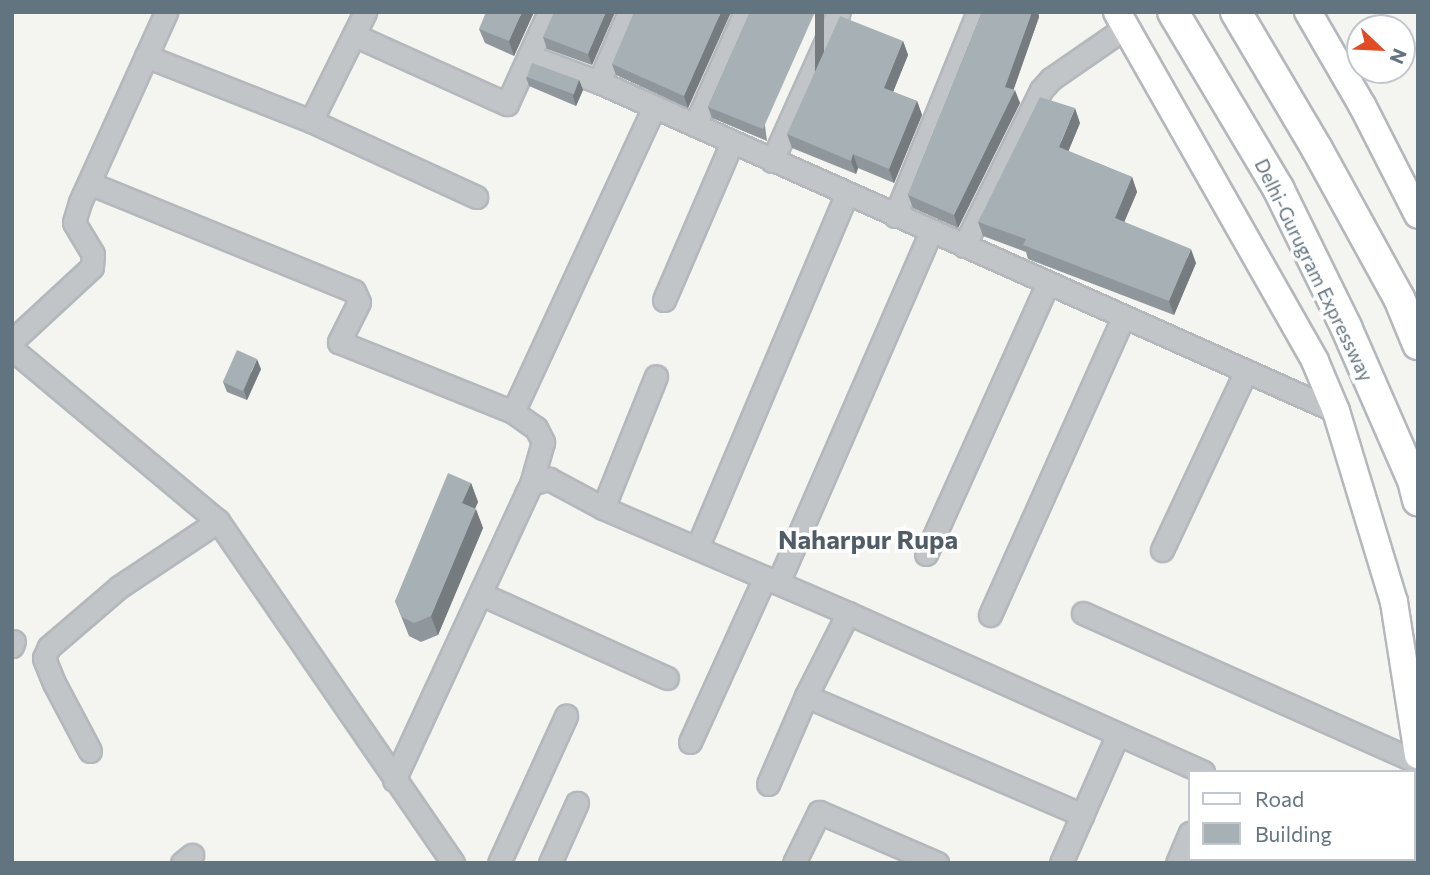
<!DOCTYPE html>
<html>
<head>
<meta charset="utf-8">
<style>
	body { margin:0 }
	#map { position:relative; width:1430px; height:875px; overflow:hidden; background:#f4f4f0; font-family:Commissioner,sans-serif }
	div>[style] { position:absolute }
	.roads { filter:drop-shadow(2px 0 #b4b8bc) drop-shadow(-2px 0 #b4b8bc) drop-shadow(0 2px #b4b8bc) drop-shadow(0 -2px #b4b8bc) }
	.minor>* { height:21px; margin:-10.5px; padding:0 10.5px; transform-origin:10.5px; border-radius:10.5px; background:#c1c5c8 }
	.major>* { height:26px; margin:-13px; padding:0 13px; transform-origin:13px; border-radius:13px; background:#fff }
	.highway>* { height:30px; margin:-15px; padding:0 15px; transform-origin:15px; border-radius:15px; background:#fff }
	.wall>* { inset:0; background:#90979c }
	.shaded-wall>* { inset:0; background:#757b7f; transform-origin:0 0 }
	.building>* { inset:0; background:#a7b0b5; transform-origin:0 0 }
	span { translate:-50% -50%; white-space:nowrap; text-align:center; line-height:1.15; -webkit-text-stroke:7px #fff; paint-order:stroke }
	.street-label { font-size:19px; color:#637481 }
	.district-label { font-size:26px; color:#515d66; font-weight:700 }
	.frame { position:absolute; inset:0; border:14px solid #637481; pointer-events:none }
	.legend { position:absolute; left:1188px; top:770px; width:228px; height:91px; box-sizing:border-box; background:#fff; border:2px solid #c1c7cd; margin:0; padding:9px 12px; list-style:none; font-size:21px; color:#637481 }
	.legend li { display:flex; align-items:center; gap:14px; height:35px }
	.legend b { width:35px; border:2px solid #c1c7cd }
	.north { position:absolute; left:1346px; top:14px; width:70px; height:70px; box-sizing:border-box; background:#fff; border:2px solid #c1c7cd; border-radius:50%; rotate:113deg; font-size:19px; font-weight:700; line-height:28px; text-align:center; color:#637481 }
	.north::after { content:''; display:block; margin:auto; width:24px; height:32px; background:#df4c25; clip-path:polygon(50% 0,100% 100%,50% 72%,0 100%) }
</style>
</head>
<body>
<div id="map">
	<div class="roads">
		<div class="minor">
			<i style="left:354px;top:35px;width:168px;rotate:24.3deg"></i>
			<i style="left:507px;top:104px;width:101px;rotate:-65.5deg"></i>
			<i style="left:146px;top:56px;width:177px;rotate:21.5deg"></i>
			<i style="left:311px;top:121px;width:182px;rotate:24.7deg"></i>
			<i style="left:529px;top:56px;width:75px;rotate:20.4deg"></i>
			<i style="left:599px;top:82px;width:807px;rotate:24.06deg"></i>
			<i style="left:599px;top:82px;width:76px;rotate:-66.8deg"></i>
			<i style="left:311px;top:121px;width:122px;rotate:-63.6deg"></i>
			<i style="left:695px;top:125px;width:124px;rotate:-66.1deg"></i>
			<i style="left:772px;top:161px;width:163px;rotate:-65.8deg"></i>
			<i style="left:89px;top:183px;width:286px;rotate:22.2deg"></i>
			<i style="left:354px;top:291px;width:12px;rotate:66deg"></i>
			<i style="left:359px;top:302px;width:45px;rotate:116.6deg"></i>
			<i style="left:339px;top:342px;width:188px;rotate:21.9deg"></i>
			<i style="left:513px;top:412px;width:28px;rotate:35deg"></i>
			<i style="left:536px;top:428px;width:16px;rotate:63deg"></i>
			<i style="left:543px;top:442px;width:44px;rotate:105.9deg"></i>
			<i style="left:895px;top:216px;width:220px;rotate:-67.9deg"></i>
			<i style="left:964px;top:246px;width:174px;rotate:-63.7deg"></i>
			<i style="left:1041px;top:90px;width:15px;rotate:-48deg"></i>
			<i style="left:1051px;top:79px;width:91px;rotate:-34.7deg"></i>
			<i style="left:664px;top:300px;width:172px;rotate:-66.7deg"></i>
			<i style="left:12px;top:341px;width:109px;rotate:-42.8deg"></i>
			<i style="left:92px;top:267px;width:13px;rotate:-86deg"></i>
			<i style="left:93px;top:254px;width:37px;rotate:-121deg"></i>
			<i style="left:74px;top:222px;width:21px;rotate:-73deg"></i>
			<i style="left:80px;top:202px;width:209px;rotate:-65.6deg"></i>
			<i style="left:12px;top:349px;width:268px;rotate:39.9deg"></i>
			<i style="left:218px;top:521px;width:415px;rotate:55.5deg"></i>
			<i style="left:513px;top:412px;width:336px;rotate:-65.2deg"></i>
			<i style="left:603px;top:508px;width:142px;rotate:-68.1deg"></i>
			<i style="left:697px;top:548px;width:385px;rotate:-67.1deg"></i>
			<i style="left:1162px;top:550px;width:198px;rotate:-64.9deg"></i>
			<i style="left:926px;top:554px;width:297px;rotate:-65.8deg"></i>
			<i style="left:778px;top:583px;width:384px;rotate:-66.5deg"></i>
			<i style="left:481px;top:594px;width:204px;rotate:24.3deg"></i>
			<i style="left:1083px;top:613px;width:367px;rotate:24deg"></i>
			<i style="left:990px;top:615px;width:326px;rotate:-65.9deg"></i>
			<i style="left:12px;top:646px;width:5px;rotate:-68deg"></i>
			<i style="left:806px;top:696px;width:301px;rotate:23.3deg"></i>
			<i style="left:690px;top:742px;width:181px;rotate:-65.6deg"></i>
			<i style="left:90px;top:751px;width:77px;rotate:-117.9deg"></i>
			<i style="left:54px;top:683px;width:27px;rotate:-112deg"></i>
			<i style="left:44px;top:658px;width:12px;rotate:-66deg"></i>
			<i style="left:49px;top:647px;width:92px;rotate:-40.6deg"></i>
			<i style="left:119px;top:587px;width:119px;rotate:-33.7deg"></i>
			<i style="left:394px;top:780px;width:315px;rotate:-65.2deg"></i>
			<i style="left:526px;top:494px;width:11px;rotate:-63deg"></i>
			<i style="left:531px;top:484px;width:19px;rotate:-16deg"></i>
			<i style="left:549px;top:479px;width:61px;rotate:28.2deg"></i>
			<i style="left:603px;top:508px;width:267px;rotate:23.2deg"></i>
			<i style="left:848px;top:613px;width:389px;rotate:24.1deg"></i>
			<i style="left:768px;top:784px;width:96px;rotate:-66.6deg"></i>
			<i style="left:806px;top:696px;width:93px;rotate:-63.2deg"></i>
			<i style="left:1402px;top:859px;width:9px;rotate:27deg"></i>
			<i style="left:182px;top:863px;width:13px;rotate:-39deg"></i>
			<i style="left:499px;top:863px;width:162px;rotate:-65.5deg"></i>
			<i style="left:550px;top:863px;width:66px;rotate:-65.8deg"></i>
			<i style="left:794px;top:863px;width:57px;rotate:-63.9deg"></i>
			<i style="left:819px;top:812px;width:129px;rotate:23.4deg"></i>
			<i style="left:1061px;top:863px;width:141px;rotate:-66.2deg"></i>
			<i style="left:1177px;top:863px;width:33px;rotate:-67deg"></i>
			<i style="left:1291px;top:863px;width:4px;rotate:-76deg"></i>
		</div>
		<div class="major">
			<i style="left:1117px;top:12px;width:401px;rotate:60.4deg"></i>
			<i style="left:1315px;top:361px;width:54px;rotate:67.2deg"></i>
			<i style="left:1336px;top:411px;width:200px;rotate:73.1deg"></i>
			<i style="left:1394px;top:602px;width:155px;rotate:81.1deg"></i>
			<i style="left:1308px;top:12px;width:108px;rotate:59.9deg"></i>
			<i style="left:1362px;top:105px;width:123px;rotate:63deg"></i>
		</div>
		<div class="highway">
			<i style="left:1173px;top:12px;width:207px;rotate:59.2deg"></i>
			<i style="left:1279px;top:190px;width:153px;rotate:63.9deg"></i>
			<i style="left:1346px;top:327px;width:167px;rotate:66.4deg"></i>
			<i style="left:1413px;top:480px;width:21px;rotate:76deg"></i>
			<i style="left:1236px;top:12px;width:159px;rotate:59.4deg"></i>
			<i style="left:1317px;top:149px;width:170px;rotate:61.2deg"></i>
			<i style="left:1399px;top:298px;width:50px;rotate:67.6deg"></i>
		</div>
	</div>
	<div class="wall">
		<i style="clip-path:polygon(534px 12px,514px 56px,485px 43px,479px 29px)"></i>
		<i style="clip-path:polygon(615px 12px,592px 65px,547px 49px,543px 37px)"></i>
		<i style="clip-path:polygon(731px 12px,688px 108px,616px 75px,612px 64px)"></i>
		<i style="clip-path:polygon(750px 12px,767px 141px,712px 118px,708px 107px)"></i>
		<i style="clip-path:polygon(982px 12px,1038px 12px,1039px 17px,1013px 90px,1020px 103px,958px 228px,913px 208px,908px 195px)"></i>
		<i style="clip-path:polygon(903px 41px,908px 55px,893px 92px,917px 101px,922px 115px,894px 183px,858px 168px,856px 174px,792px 148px,787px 134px)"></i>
		<i style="clip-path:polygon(526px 77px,579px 80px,583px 90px,576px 106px,529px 86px)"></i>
		<i style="clip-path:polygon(1080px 123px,1068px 151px,1132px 177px,1137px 192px,1124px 222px,1196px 263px,1174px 315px,1028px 259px,1026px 252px,983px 236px,978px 222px)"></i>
		<i style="clip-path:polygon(261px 369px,247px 400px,227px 392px,223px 382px)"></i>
		<i style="clip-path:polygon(471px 483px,478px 502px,475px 508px,483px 528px,438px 635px,421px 642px,409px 636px,395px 601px)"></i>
	</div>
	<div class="shaded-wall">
		<i style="clip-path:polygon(522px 12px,534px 12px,514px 56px,509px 41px)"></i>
		<i style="clip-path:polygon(606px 12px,615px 12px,592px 65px,588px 54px)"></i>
		<i style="clip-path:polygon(721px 12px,731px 12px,688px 108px,684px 96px)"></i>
		<i style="left:815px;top:12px;width:9px;height:128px"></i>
		<i style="clip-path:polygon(1032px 12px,1038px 12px,1039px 17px,1010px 100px,1005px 87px)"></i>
		<i style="clip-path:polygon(903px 41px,908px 55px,889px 102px,884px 88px)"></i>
		<i style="clip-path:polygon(579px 80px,583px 90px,576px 106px,573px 96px)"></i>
		<i style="clip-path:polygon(1015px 90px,1020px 103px,958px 228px,954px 215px)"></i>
		<i style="clip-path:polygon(917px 101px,922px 115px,894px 183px,889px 169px)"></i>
		<i style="clip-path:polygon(1075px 108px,1080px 123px,1064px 162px,1059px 147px)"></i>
		<i style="clip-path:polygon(853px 154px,858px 168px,856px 174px,851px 161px)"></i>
		<i style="clip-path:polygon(1132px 177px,1137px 192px,1120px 232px,1115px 218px)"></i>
		<i style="clip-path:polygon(1191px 249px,1196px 263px,1174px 315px,1169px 301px)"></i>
		<i style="clip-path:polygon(257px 359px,261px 369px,247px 400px,244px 390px)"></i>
		<i style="clip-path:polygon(471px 483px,478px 502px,469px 522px,462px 503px)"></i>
		<i style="clip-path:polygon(476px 509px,483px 528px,438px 635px,431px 616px)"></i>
	</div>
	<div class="building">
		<i style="clip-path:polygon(486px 12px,522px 12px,509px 41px,479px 29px)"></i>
		<i style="clip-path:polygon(554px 12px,606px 12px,588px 54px,543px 37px)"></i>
		<i style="clip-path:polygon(634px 12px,721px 12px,684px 96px,612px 64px)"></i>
		<i style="clip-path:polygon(750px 12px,815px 12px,763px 129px,708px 107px)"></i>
		<i style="clip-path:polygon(982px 12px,1032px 12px,1005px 87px,1015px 90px,954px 215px,908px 195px)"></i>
		<i style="clip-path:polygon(840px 16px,903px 41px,884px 88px,917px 101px,889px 169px,853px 154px,851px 161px,787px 134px)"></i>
		<i style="left:532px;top:63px;width:50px;height:15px;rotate:20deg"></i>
		<i style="clip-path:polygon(1040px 97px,1075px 108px,1059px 147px,1132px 177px,1115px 218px,1191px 249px,1169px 301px,1023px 245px,1026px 239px,978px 222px)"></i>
		<i style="left:237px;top:350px;width:22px;height:35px;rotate:24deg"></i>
		<i style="clip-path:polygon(448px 473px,471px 483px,462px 503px,476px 509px,431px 616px,414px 623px,402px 617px,395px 601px)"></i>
	</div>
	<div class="street-label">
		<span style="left:1314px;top:270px;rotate:64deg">Delhi-Gurugram Expressway</span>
	</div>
	<div class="district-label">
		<span style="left:868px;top:539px">Naharpur Rupa</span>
	</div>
	<div class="frame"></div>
	<ul class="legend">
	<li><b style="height:9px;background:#fff"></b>Road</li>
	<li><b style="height:19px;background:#a7b0b5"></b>Building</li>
	</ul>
	<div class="north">N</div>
</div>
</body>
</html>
